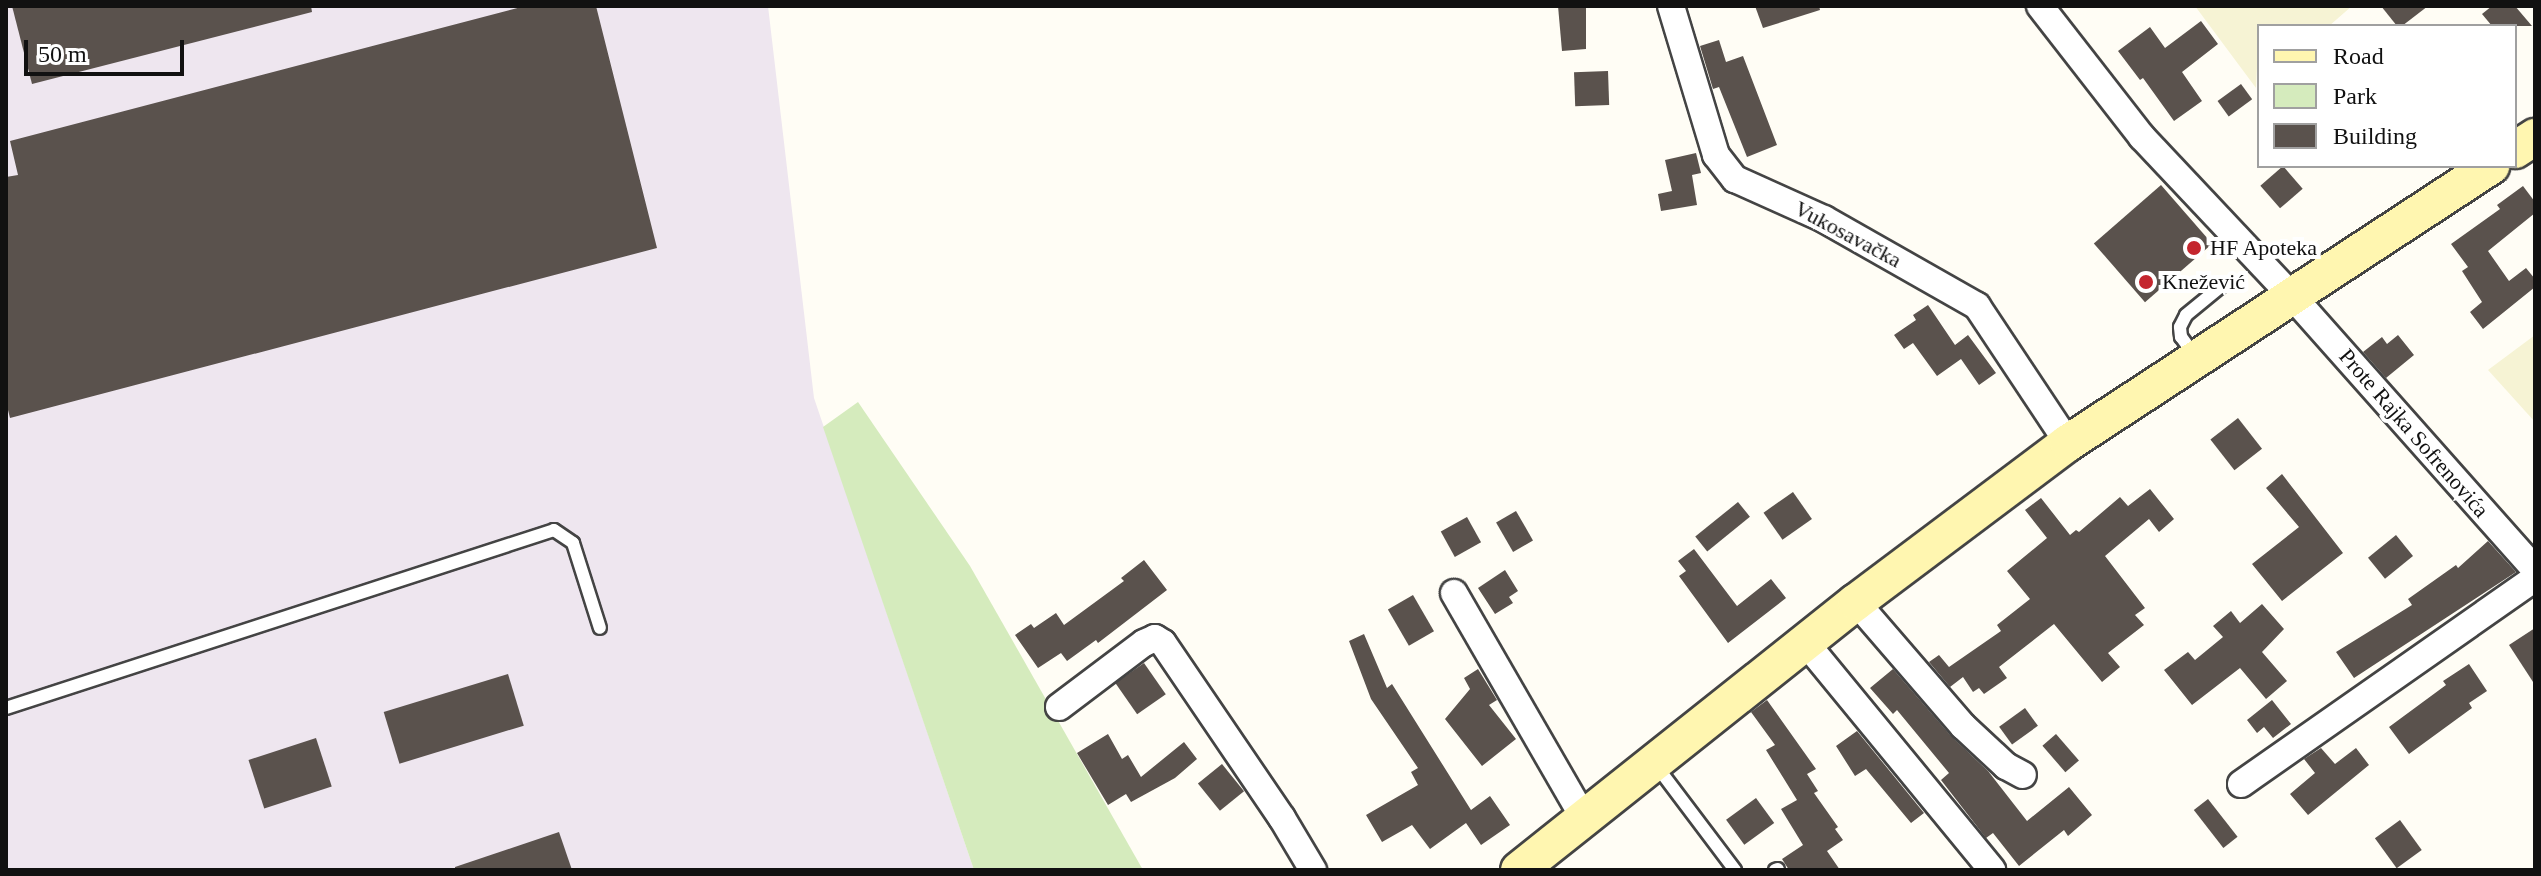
<!DOCTYPE html>
<html>
<head>
<meta charset="utf-8">
<style>
	body { margin:0 }
	#map { position:relative; width:2541px; height:876px; overflow:hidden; background:#fffdf5; font-family:Georgia,serif }
	div>[style] { position:absolute }
	.industrial>* { inset:0; background:#eee6ef }
	.farmland>* { inset:0; background:#f6f3d4 }
	.green>* { inset:0; background:#d5ebbd }
	.building>* { inset:0; background:#5a524d; transform-origin:0 0 }
	.roads { filter:drop-shadow(2px 0 #444) drop-shadow(-2px 0 #444) drop-shadow(0 2px #444) drop-shadow(0 -2px #444) }
	.lane>* { height:12px; margin:-6px; padding:0 6px; transform-origin:6px; border-radius:6px; background:#fff }
	.street>* { height:26px; margin:-13px; padding:0 13px; transform-origin:13px; border-radius:13px; background:#fff }
	.secondary>* { height:36px; margin:-18px; padding:0 18px; transform-origin:18px; border-radius:18px; background:#fff6b0 }
	.dots>* { width:22px; height:22px; translate:-50% -50%; box-sizing:border-box; border:4px solid #fff; border-radius:50% }
	span { translate:-50% -50%; white-space:nowrap; text-align:center; line-height:1.15; -webkit-text-stroke:8px #fff; paint-order:stroke }
	.street-label { font-size:22px; color:#111 }
	.poi-label { font-size:22px; color:#111 }
	.left { translate:0 -50%; text-align:left }
	.frame { position:absolute; inset:0; border:8px solid #111; pointer-events:none }
	.legend { position:absolute; left:2257px; top:24px; width:260px; height:144px; box-sizing:border-box; background:#fff; border:2px solid #a0a0a0; margin:0; padding:10px 14px; list-style:none; font-size:24px; color:#111 }
	.legend li { display:flex; align-items:center; gap:16px; height:40px }
	.legend b { width:40px; border:2px solid #a0a0a0 }
	.scale { position:absolute; left:24px; top:40px; width:160px; height:36px; box-sizing:border-box; border:4px solid #111; border-top:0; padding-left:10px; font-size:24px; line-height:28px; white-space:nowrap; color:#111; -webkit-text-stroke:6px #fff; paint-order:stroke }
</style>
</head>
<body>
<div id="map">
	<div class="industrial">
		<i style="clip-path:polygon(6px 6px,768px 6px,814px 398px,974px 870px,6px 870px)"></i>
	</div>
	<div class="farmland">
		<i style="clip-path:polygon(2195px 6px,2352px 6px,2329px 26px,2259px 26px,2256px 88px)"></i>
		<i style="clip-path:polygon(2535px 335px,2535px 422px,2488px 370px)"></i>
	</div>
	<div class="green">
		<i style="clip-path:polygon(858px 402px,970px 566px,1143px 870px,974px 870px,823px 427px)"></i>
	</div>
	<div class="building">
		<i style="clip-path:polygon(12px 6px,311px 6px,312px 12px,32px 84px)"></i>
		<i style="clip-path:polygon(525px 6px,596px 6px,657px 248px,10px 418px,6px 402px,6px 177px,18px 175px,10px 141px)"></i>
		<i style="clip-path:polygon(1558px 6px,1586px 6px,1586px 49px,1562px 51px)"></i>
		<i style="clip-path:polygon(1755px 6px,1819px 6px,1820px 10px,1763px 28px)"></i>
		<i style="clip-path:polygon(2381px 6px,2428px 6px,2402px 26px,2397px 26px)"></i>
		<i style="clip-path:polygon(2492px 6px,2515px 6px,2532px 26px,2492px 26px,2482px 14px)"></i>
		<i style="clip-path:polygon(2201px 21px,2218px 44px,2182px 72px,2202px 101px,2174px 121px,2143px 78px,2140px 80px,2118px 51px,2150px 27px,2165px 48px)"></i>
		<i style="clip-path:polygon(1719px 40px,1726px 62px,1743px 56px,1777px 145px,1747px 157px,1719px 87px,1713px 89px,1700px 46px)"></i>
		<i style="left:1608px;top:71px;width:34px;height:34px;rotate:88deg"></i>
		<i style="left:2241px;top:84px;width:19px;height:29px;rotate:54deg"></i>
		<i style="clip-path:polygon(1696px 153px,1701px 173px,1692px 175px,1697px 205px,1661px 211px,1658px 194px,1672px 191px,1665px 160px)"></i>
		<i style="left:2283px;top:166px;width:30px;height:30px;rotate:49deg"></i>
		<i style="left:2161px;top:185px;width:78px;height:89px;rotate:49deg"></i>
		<i style="clip-path:polygon(2523px 186px,2535px 202px,2535px 213px,2488px 251px,2509px 281px,2526px 268px,2535px 279px,2535px 287px,2483px 329px,2470px 312px,2482px 302px,2462px 271px,2468px 267px,2451px 244px,2500px 209px,2497px 205px)"></i>
		<i style="clip-path:polygon(1928px 305px,1955px 345px,1968px 335px,1996px 373px,1979px 385px,1961px 359px,1937px 376px,1913px 343px,1904px 349px,1894px 335px,1916px 320px,1913px 315px)"></i>
		<i style="clip-path:polygon(2398px 335px,2414px 355px,2386px 378px,2363px 352px,2382px 337px,2387px 344px)"></i>
		<i style="left:2238px;top:418px;width:39px;height:35px;rotate:52deg"></i>
		<i style="clip-path:polygon(2282px 474px,2343px 553px,2282px 601px,2252px 564px,2299px 527px,2266px 488px)"></i>
		<i style="clip-path:polygon(2150px 489px,2174px 519px,2159px 532px,2149px 519px,2105px 556px,2145px 608px,2135px 615px,2144px 625px,2108px 653px,2120px 667px,2102px 682px,2054px 624px,1999px 667px,2007px 678px,1984px 694px,1979px 688px,1973px 692px,1963px 677px,1950px 687px,1929px 662px,1939px 655px,1949px 667px,2001px 631px,1997px 625px,2030px 599px,2007px 571px,2047px 538px,2025px 510px,2041px 498px,2070px 535px,2076px 530px,2079px 532px,2120px 497px,2128px 506px)"></i>
		<i style="left:1793px;top:492px;width:33px;height:36px;rotate:55deg"></i>
		<i style="left:1738px;top:502px;width:19px;height:55px;rotate:51deg"></i>
		<i style="left:1516px;top:511px;width:34px;height:23px;rotate:60deg"></i>
		<i style="left:1467px;top:517px;width:29px;height:30px;rotate:61deg"></i>
		<i style="left:2396px;top:535px;width:27px;height:36px;rotate:51deg"></i>
		<i style="clip-path:polygon(2488px 541px,2516px 572px,2354px 678px,2336px 652px,2412px 605px,2408px 599px,2456px 565px,2458px 568px)"></i>
		<i style="clip-path:polygon(1694px 549px,1737px 606px,1771px 579px,1786px 598px,1728px 643px,1679px 576px,1686px 571px,1678px 561px)"></i>
		<i style="clip-path:polygon(1144px 560px,1167px 590px,1098px 643px,1096px 640px,1067px 661px,1061px 653px,1038px 668px,1015px 635px,1031px 624px,1034px 628px,1056px 613px,1064px 625px,1124px 581px,1121px 578px)"></i>
		<i style="clip-path:polygon(1505px 570px,1518px 591px,1509px 597px,1513px 603px,1495px 614px,1478px 588px)"></i>
		<i style="left:1413px;top:595px;width:42px;height:29px;rotate:60deg"></i>
		<i style="clip-path:polygon(2262px 604px,2284px 629px,2262px 652px,2287px 681px,2266px 699px,2240px 668px,2192px 705px,2164px 670px,2188px 652px,2195px 660px,2223px 637px,2213px 626px,2231px 611px,2240px 623px)"></i>
		<i style="clip-path:polygon(2535px 628px,2535px 685px,2509px 645px)"></i>
		<i style="clip-path:polygon(1364px 634px,1387px 688px,1392px 684px,1471px 810px,1490px 796px,1510px 825px,1481px 845px,1466px 823px,1430px 849px,1412px 825px,1382px 842px,1366px 815px,1418px 785px,1411px 772px,1418px 768px,1371px 699px,1349px 641px)"></i>
		<i style="left:1144px;top:663px;width:38px;height:35px;rotate:55deg"></i>
		<i style="clip-path:polygon(2469px 664px,2487px 691px,2469px 703px,2472px 708px,2409px 754px,2389px 727px,2446px 685px,2443px 681px)"></i>
		<i style="clip-path:polygon(1478px 669px,1497px 700px,1489px 705px,1516px 739px,1482px 766px,1445px 719px,1470px 689px,1464px 678px)"></i>
		<i style="clip-path:polygon(1893px 669px,1951px 736px,1988px 771px,2027px 821px,2069px 787px,2092px 815px,2068px 836px,2064px 830px,2019px 866px,1993px 833px,1986px 838px,1941px 780px,1949px 773px,1897px 710px,1893px 714px,1870px 688px)"></i>
		<i style="left:508px;top:674px;width:54px;height:130px;rotate:73deg"></i>
		<i style="clip-path:polygon(1767px 700px,1816px 769px,1807px 774px,1818px 791px,1814px 793px,1838px 827px,1835px 829px,1843px 840px,1827px 851px,1840px 870px,1789px 870px,1782px 859px,1803px 845px,1781px 809px,1797px 800px,1766px 750px,1775px 745px,1751px 712px)"></i>
		<i style="clip-path:polygon(2272px 700px,2291px 724px,2273px 738px,2264px 727px,2257px 733px,2247px 720px)"></i>
		<i style="left:2025px;top:708px;width:22px;height:32px;rotate:54deg"></i>
		<i style="clip-path:polygon(1857px 731px,1924px 813px,1911px 823px,1866px 769px,1855px 776px,1836px 746px)"></i>
		<i style="clip-path:polygon(1108px 734px,1122px 759px,1128px 755px,1141px 777px,1184px 742px,1197px 759px,1175px 778px,1131px 802px,1126px 794px,1108px 805px,1077px 753px)"></i>
		<i style="left:2056px;top:734px;width:35px;height:18px;rotate:49deg"></i>
		<i style="left:316px;top:738px;width:51px;height:71px;rotate:72deg"></i>
		<i style="clip-path:polygon(2321px 748px,2335px 764px,2356px 748px,2369px 765px,2308px 815px,2290px 794px,2315px 773px,2304px 759px)"></i>
		<i style="left:1222px;top:764px;width:35px;height:31px;rotate:51deg"></i>
		<i style="left:1756px;top:798px;width:31px;height:37px;rotate:54deg"></i>
		<i style="left:2208px;top:799px;width:48px;height:18px;rotate:52deg"></i>
		<i style="left:2400px;top:820px;width:37px;height:31px;rotate:54deg"></i>
		<i style="clip-path:polygon(559px 832px,572px 870px,455px 870px,455px 867px)"></i>
	</div>
	<div class="roads">
		<div class="lane">
			<i style="left:2195px;top:356px;width:24px;rotate:-126deg"></i>
			<i style="left:2181px;top:337px;width:10px;rotate:-96deg"></i>
			<i style="left:2180px;top:327px;width:13px;rotate:-63deg"></i>
			<i style="left:2186px;top:315px;width:50px;rotate:-39.4deg"></i>
			<i style="left:6px;top:708px;width:576px;rotate:-17.99deg"></i>
			<i style="left:554px;top:530px;width:23px;rotate:34deg"></i>
			<i style="left:573px;top:543px;width:89px;rotate:72.4deg"></i>
			<i style="left:1655px;top:764px;width:133px;rotate:53deg"></i>
			<i style="left:1775px;top:870px;width:3px;rotate:-18deg"></i>
		</div>
		<div class="street">
			<i style="left:1671px;top:6px;width:156px;rotate:73.2deg"></i>
			<i style="left:1716px;top:155px;width:31px;rotate:52deg"></i>
			<i style="left:1735px;top:179px;width:98px;rotate:24.2deg"></i>
			<i style="left:1824px;top:219px;width:176px;rotate:29.6deg"></i>
			<i style="left:1977px;top:306px;width:164px;rotate:56.4deg"></i>
			<i style="left:2040px;top:6px;width:166px;rotate:52.1deg"></i>
			<i style="left:2142px;top:137px;width:220px;rotate:46.7deg"></i>
			<i style="left:2293px;top:297px;width:365px;rotate:48.4deg"></i>
			<i style="left:1454px;top:593px;width:258px;rotate:60deg"></i>
			<i style="left:1856px;top:602px;width:164px;rotate:49.2deg"></i>
			<i style="left:1963px;top:726px;width:59px;rotate:42.9deg"></i>
			<i style="left:2006px;top:766px;width:19px;rotate:28deg"></i>
			<i style="left:1805px;top:642px;width:295px;rotate:50.6deg"></i>
			<i style="left:1059px;top:707px;width:106px;rotate:-37deg"></i>
			<i style="left:1144px;top:643px;width:12px;rotate:-24deg"></i>
			<i style="left:1155px;top:638px;width:9px;rotate:32deg"></i>
			<i style="left:1163px;top:643px;width:212px;rotate:55.8deg"></i>
			<i style="left:1282px;top:818px;width:61px;rotate:59.2deg"></i>
			<i style="left:2241px;top:784px;width:359px;rotate:-35deg"></i>
		</div>
		<div class="secondary">
			<i style="left:2515px;top:150px;width:24px;rotate:-33deg"></i>
			<i style="left:1519px;top:870px;width:431px;rotate:-38.5deg"></i>
			<i style="left:1856px;top:602px;width:265px;rotate:-36.9deg"></i>
			<i style="left:2068px;top:443px;width:506px;rotate:-33.22deg"></i>
		</div>
	</div>
	<div class="dots">
		<i style="left:2194px;top:248px;background:#c4262e"></i>
		<i style="left:2146px;top:282px;background:#c4262e"></i>
	</div>
	<div class="street-label">
		<span style="left:1848px;top:234px;rotate:28deg">Vukosavačka</span>
		<span style="left:2414px;top:433px;rotate:49deg">Prote Rajka Sofrenovića</span>
	</div>
	<div class="poi-label">
		<span class="left" style="left:2210px;top:248px">HF Apoteka</span>
		<span class="left" style="left:2162px;top:282px">Knežević</span>
	</div>
	<div class="frame"></div>
	<ul class="legend">
	<li><b style="height:10px;background:#fff6b0"></b>Road</li>
	<li><b style="height:22px;background:#d5ebbd"></b>Park</li>
	<li><b style="height:22px;background:#5a524d"></b>Building</li>
	</ul>
	<div class="scale">50 m</div>
</div>
</body>
</html>
